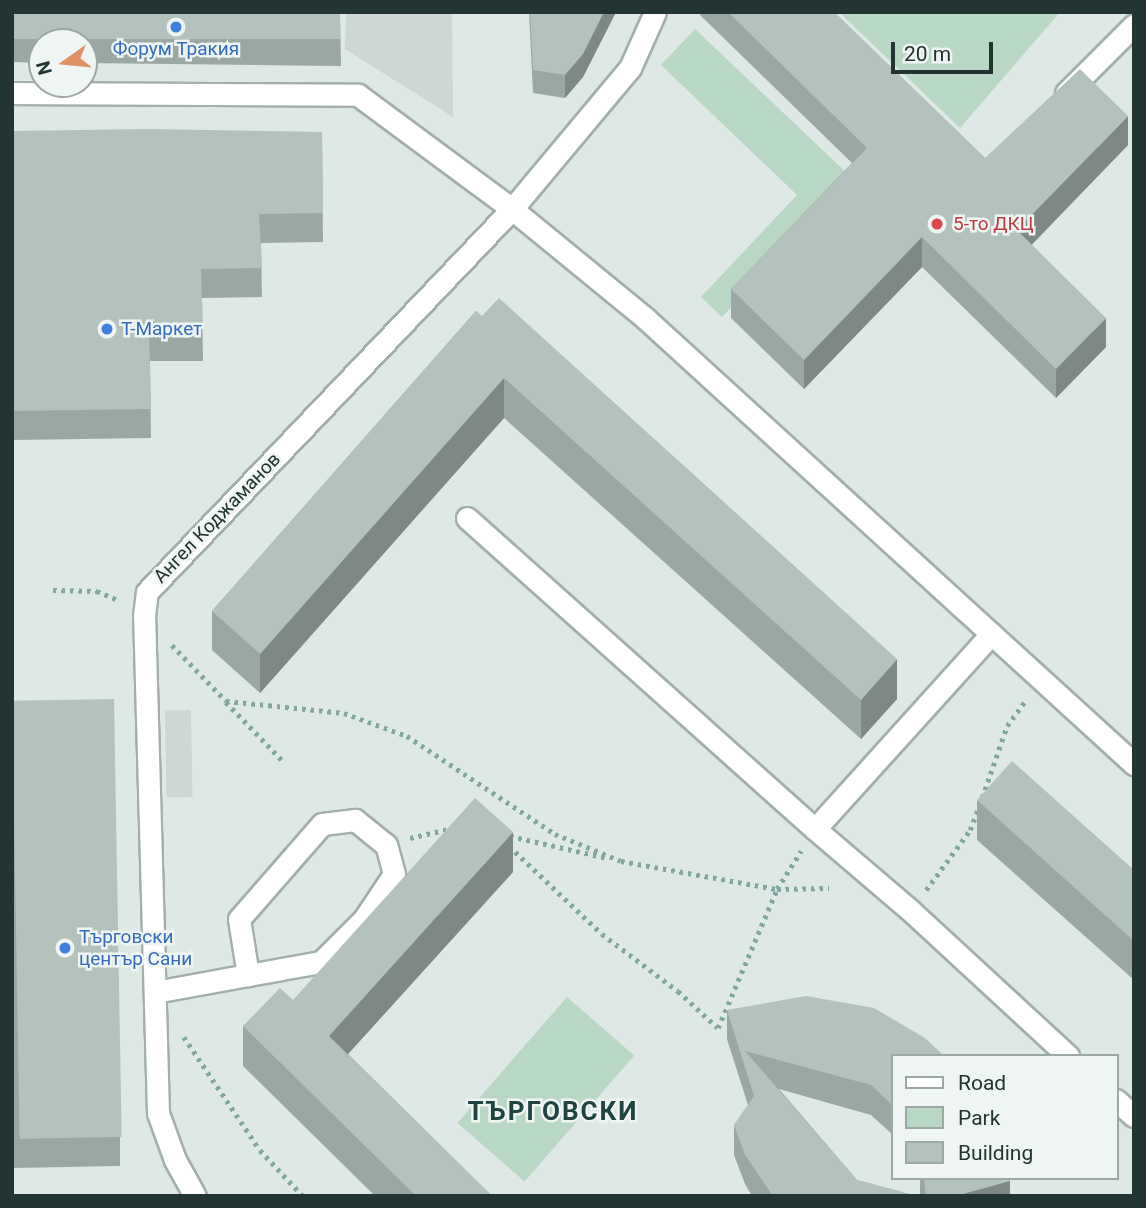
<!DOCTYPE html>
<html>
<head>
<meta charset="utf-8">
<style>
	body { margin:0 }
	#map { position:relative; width:1146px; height:1208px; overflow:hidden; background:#dee8e5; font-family:Roboto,sans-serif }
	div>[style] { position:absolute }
	.built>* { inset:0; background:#cdd7d4; transform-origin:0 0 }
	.green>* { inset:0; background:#b9d7c5; transform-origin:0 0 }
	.path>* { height:4.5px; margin-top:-2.25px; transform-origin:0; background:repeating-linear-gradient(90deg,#82a7a0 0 3.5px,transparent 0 8.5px) }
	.roads { filter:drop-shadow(2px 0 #a2afac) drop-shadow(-2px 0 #a2afac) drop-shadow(0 2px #a2afac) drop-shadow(0 -2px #a2afac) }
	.minor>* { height:21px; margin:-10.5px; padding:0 10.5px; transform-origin:10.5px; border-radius:10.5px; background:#fff }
	.wall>* { inset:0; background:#9ba7a3; transform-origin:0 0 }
	.shaded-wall>* { inset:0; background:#7e8885 }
	.building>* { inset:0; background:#b4c2be; transform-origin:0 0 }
	.dots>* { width:19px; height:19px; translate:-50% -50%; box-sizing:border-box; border:4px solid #eef5f2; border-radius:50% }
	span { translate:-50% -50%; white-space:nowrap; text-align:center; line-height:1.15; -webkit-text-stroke:5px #eef5f2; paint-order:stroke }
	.shop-label { font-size:19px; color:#366cbe }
	.left { translate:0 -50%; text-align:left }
	.health-label { font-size:19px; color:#be3a42 }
	.street-label { font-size:19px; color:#223532 }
	.district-label { font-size:26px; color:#204440; font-weight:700; letter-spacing:2px }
	.frame { position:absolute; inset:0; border:14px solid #223532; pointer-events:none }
	.legend { position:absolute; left:891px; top:1054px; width:228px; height:126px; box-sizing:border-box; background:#eef5f2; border:2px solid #9ca8a5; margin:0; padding:9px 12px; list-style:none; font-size:21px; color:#223532 }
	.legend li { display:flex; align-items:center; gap:14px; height:35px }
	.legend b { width:35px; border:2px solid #9ca8a5 }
	.north { position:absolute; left:28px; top:28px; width:70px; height:70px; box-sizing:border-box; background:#eef5f2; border:2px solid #9ca8a5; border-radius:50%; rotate:255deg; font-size:19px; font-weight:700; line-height:28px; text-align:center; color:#223532 }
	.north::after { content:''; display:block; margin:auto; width:24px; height:32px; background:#e09264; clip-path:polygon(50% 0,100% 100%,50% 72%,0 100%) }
	.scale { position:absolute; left:891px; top:42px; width:102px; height:32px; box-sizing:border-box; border:4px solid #223532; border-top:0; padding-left:9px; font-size:21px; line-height:24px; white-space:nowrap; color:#223532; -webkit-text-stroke:5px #eef5f2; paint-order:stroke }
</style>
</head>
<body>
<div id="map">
	<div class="built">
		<i style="clip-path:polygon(346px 12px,452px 12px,453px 117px,345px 49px)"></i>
		<i style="left:191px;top:710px;width:87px;height:26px;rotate:89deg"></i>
	</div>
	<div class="green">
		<i style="clip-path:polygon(839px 12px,1060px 12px,960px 128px)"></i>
		<i style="clip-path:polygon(695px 29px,852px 178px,722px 317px,701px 297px,797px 195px,661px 65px)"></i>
		<i style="left:567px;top:997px;width:89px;height:167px;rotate:41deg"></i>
	</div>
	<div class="path">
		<i style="left:53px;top:590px;width:44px;rotate:1.3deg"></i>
		<i style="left:97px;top:591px;width:25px;rotate:23deg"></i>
		<i style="left:172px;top:645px;width:78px;rotate:46deg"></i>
		<i style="left:226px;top:701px;width:119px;rotate:5.8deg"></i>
		<i style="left:344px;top:713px;width:67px;rotate:20.1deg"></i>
		<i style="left:407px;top:736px;width:178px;rotate:33.5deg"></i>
		<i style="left:555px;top:834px;width:71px;rotate:22.2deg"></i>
		<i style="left:621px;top:861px;width:158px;rotate:10.2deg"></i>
		<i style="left:777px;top:889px;width:52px;rotate:-1.1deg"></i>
		<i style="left:226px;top:702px;width:81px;rotate:46deg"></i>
		<i style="left:982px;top:798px;width:76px;rotate:-70.9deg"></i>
		<i style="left:1007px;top:726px;width:31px;rotate:-54deg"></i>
		<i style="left:510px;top:836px;width:99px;rotate:12.8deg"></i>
		<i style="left:410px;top:838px;width:44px;rotate:-13.1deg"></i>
		<i style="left:509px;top:846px;width:128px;rotate:43.4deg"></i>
		<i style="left:602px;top:934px;width:95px;rotate:36.9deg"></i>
		<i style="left:678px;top:991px;width:54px;rotate:42.8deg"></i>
		<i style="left:718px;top:1028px;width:151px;rotate:-67deg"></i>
		<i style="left:777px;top:889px;width:45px;rotate:-57.7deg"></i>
		<i style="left:926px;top:890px;width:74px;rotate:-53.7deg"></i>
		<i style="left:970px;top:830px;width:26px;rotate:-69deg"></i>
		<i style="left:184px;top:1037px;width:136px;rotate:56.1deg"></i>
		<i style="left:260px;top:1150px;width:63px;rotate:46.9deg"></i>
	</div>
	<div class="roads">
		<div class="minor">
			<i style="left:12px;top:93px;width:346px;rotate:0.3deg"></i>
			<i style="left:358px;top:95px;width:192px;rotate:36.5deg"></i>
			<i style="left:512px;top:209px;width:172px;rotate:39.3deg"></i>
			<i style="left:645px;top:318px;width:662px;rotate:42.37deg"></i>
			<i style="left:1066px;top:93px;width:96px;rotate:-45deg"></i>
			<i style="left:467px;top:518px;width:467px;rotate:41.8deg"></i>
			<i style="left:815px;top:829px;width:126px;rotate:40.5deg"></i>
			<i style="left:911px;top:911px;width:214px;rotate:42.7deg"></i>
			<i style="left:815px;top:829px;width:263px;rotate:-47.9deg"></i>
			<i style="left:155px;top:992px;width:95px;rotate:-10.4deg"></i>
			<i style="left:248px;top:975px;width:34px;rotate:-10deg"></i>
			<i style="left:281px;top:969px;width:41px;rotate:-9.9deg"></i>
			<i style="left:321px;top:962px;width:61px;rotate:-45deg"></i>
			<i style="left:364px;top:919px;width:54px;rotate:-56.3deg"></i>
			<i style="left:394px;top:874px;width:30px;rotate:-105deg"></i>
			<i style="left:386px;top:845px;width:40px;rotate:-141deg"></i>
			<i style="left:355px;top:820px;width:33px;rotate:173deg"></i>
			<i style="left:322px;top:824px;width:126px;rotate:131.1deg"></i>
			<i style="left:239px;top:919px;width:57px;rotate:80.9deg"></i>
			<i style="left:1116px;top:1100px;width:24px;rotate:42deg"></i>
			<i style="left:195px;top:1196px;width:41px;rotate:-119.1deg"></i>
			<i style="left:175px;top:1160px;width:50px;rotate:-109.9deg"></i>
			<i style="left:158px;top:1113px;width:497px;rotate:-91.6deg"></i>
			<i style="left:144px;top:616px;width:24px;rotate:-83deg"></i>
			<i style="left:147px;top:592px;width:529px;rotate:-46.38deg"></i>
			<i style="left:512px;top:209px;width:184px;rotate:-50.1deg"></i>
			<i style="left:630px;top:68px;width:61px;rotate:-65.9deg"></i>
		</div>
	</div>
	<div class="wall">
		<i style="clip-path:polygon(12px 12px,340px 12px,341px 66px,84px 63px,84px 42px,42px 42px,42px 63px,12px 62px)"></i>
		<i style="clip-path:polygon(529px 12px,616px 12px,583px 77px,565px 98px,533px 93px)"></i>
		<i style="clip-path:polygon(700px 12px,834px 12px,985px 158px,1128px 145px,1031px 245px,1106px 347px,1056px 398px,922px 267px,804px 389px,731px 318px,731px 289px,852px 163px,700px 15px)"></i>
		<i style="clip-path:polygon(12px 131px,322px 132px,323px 242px,261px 243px,262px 297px,202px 298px,203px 361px,150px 361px,151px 438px,12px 440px)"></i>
		<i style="clip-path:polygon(476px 311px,897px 699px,861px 739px,504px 418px,260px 693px,212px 650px,212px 611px)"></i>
		<i style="clip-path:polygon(12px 700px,120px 1137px,120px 1166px,12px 1168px)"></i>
		<i style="clip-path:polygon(977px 800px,1134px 870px,1134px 980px,977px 840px)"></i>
		<i style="clip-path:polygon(513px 872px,348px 1054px,492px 1196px,375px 1196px,243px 1066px,243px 1026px,293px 1000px)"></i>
		<i style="clip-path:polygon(727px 1010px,892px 1056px,892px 1134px,871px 1115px,779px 1089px,857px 1180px,917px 1196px,752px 1196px,745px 1184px,734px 1155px,734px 1125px,748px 1105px,727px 1039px)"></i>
		<i style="left:920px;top:1178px;width:89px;height:18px"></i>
	</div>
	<div class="shaded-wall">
		<i style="clip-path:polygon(604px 12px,616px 12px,583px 77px,565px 98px,565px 75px)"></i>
		<i style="clip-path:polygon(1128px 116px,1128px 145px,1017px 260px,1017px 230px)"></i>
		<i style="clip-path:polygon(922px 237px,922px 267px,804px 389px,804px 360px)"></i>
		<i style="clip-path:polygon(1106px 318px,1106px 347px,1056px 398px,1056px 369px)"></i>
		<i style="clip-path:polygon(504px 378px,504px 418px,260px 693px,260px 654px)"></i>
		<i style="clip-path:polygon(897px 659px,897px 699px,861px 739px,861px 700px)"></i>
		<i style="clip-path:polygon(513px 832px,513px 872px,329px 1075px,329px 1036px)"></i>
		<i style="clip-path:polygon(1010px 1181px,1010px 1196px,955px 1196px)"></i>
	</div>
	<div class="building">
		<i style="left:12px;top:12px;width:328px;height:27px"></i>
		<i style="clip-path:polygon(530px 12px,604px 12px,583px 54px,565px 75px,533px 70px)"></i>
		<i style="clip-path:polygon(728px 12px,834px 12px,985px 158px,1080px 69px,1128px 116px,1017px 230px,1106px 318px,1056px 369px,922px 237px,804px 360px,731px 289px,867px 148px)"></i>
		<i style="clip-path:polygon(147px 129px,322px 132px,323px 213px,259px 214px,262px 268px,201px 269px,203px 331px,149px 332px,151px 409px,12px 411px,12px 131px)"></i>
		<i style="clip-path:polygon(499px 298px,897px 659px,861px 700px,504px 378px,260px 654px,212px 611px,476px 311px,482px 316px)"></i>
		<i style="left:114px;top:699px;width:438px;height:102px;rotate:89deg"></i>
		<i style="clip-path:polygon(1012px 761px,1134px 870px,1134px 941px,977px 800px)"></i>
		<i style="clip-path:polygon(475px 798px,513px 832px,329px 1036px,492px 1196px,416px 1196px,243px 1026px,280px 988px,293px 1000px)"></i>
		<i style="clip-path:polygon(806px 996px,874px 1008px,925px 1038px,944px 1056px,892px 1056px,892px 1105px,871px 1085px,745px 1051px,857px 1180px,917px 1196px,773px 1196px,745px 1155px,734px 1125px,754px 1096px,727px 1010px)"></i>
		<i style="clip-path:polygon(924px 1178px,1009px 1178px,1010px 1181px,955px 1196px,926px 1196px)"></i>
	</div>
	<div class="dots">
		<i style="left:176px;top:27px;background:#3f7fe0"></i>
		<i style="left:937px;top:224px;background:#e0444e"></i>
		<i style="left:107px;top:329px;background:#3f7fe0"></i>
		<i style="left:65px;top:948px;background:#3f7fe0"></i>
	</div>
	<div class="shop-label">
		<span style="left:176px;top:49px">Форум Тракия</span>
		<span class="left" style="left:121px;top:329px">Т-Маркет</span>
		<span class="left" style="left:79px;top:948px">Търговски<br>център Сани</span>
	</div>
	<div class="health-label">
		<span class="left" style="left:953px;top:224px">5-то ДКЦ</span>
	</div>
	<div class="street-label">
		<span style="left:217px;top:518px;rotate:-46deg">Ангел Коджаманов</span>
	</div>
	<div class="district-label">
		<span style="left:553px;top:1112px">ТЪРГОВСКИ</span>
	</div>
	<div class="frame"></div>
	<ul class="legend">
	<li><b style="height:9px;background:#fff"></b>Road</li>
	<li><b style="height:19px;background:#b9d7c5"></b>Park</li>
	<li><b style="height:19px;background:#b4c2be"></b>Building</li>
	</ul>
	<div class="north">N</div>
	<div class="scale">20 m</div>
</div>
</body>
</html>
